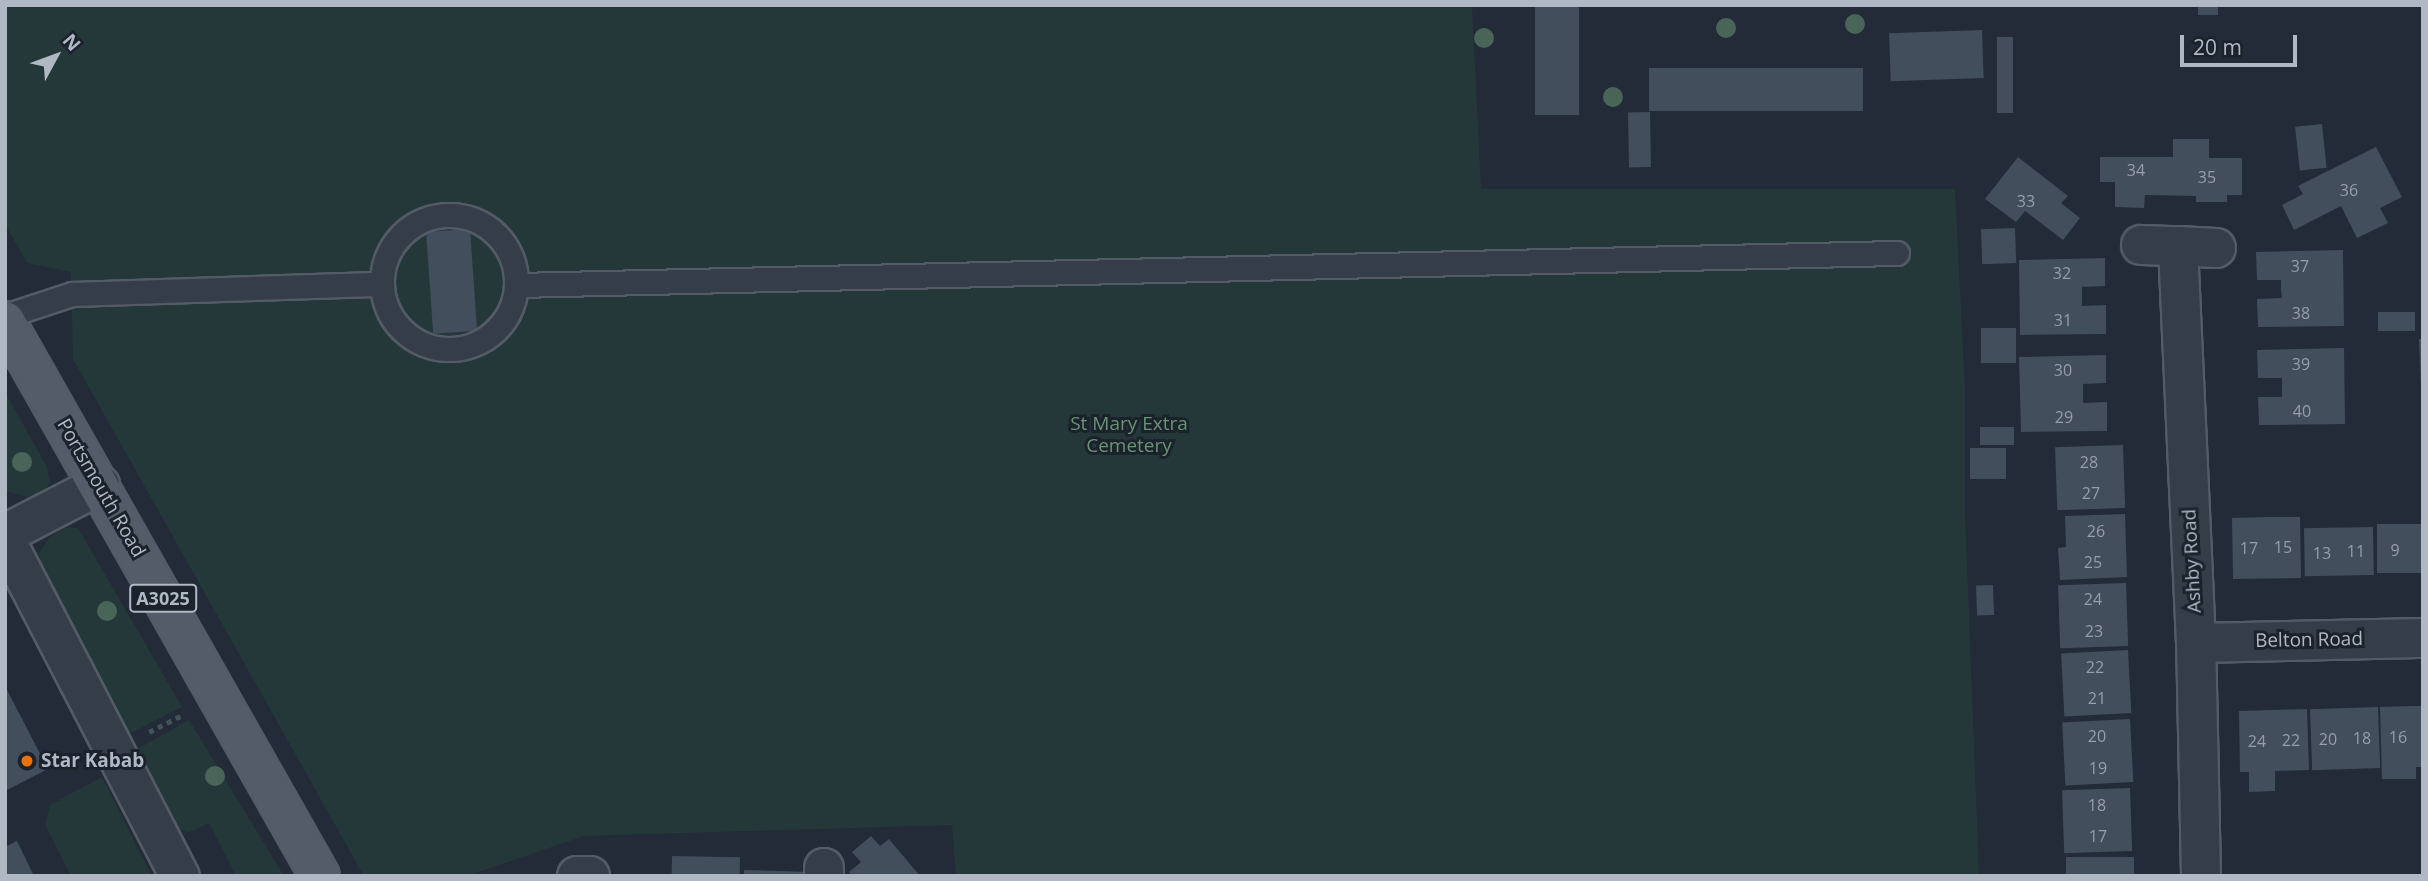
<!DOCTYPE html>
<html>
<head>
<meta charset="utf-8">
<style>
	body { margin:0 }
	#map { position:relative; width:2428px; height:881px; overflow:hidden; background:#222b37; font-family:"Open Sans",sans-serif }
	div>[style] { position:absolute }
	.green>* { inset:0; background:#253839 }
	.building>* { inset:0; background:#434e5c; transform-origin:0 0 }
	.path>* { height:4.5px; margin-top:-2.25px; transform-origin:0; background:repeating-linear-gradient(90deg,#415356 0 5px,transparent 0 10px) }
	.roads { filter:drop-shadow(2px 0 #535b66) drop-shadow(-2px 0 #535b66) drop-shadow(0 2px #535b66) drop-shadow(0 -2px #535b66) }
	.lane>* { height:23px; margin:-11.5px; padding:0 11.5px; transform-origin:11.5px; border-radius:11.5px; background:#353d48 }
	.lane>.ring { margin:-11.5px; padding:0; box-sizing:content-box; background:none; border:23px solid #353d48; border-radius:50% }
	.street>* { height:38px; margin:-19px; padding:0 19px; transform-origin:19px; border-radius:19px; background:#353d48 }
	.primary>* { height:38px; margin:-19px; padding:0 19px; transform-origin:19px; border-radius:19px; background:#535c68 }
	.trees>* { width:20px; height:20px; margin:-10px; border-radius:50%; background:#486558 }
	.dots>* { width:19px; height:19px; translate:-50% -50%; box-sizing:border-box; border:4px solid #1b222c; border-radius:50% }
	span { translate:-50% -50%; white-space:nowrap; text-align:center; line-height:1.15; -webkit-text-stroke:6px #1b222c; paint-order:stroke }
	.number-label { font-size:16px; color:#959eaa }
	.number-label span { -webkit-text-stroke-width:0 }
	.shield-label span { padding:2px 5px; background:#1b222c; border:2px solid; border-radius:5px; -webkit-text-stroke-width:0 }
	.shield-label { font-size:18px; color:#b0b8c4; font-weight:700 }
	.park-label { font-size:19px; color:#689473 }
	.street-label { font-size:19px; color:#b0b8c4 }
	.poi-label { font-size:19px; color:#b0b8c4; font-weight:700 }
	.left { translate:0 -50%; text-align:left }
	.frame { position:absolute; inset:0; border:7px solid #b0b8c4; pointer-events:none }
	.north { position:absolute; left:21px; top:21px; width:70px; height:70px; -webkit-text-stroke:5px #1b222c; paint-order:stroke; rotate:49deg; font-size:19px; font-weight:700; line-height:28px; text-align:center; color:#b0b8c4 }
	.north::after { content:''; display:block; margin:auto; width:24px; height:32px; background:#b0b8c4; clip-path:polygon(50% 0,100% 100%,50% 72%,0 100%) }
	.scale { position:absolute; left:2180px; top:35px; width:117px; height:32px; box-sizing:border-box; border:4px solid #b0b8c4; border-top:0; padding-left:9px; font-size:21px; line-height:24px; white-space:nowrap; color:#b0b8c4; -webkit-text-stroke:5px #1b222c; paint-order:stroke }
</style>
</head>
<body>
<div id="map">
	<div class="green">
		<i style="clip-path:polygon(5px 5px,1472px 5px,1481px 189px,1955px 189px,1965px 391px,1965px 513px,1979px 876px,956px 876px,952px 825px,584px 836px,467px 876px,364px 876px,73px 359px,71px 272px,27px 263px,5px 224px)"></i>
		<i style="clip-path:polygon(5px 392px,47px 467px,50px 483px,43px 491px,28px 497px,5px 491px)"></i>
		<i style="clip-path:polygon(65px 528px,78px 528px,182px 707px,127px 735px,40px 570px,39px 553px,49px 538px)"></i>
		<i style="clip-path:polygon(189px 720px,284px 876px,236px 876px,209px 823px,187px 833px,177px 827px,134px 751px)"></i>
		<i style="clip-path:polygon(102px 777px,152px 876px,71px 876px,45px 824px,50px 805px)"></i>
	</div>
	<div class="building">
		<i style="left:1535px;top:5px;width:44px;height:110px"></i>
		<i style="left:2198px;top:5px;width:20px;height:10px"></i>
		<i style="left:1982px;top:30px;width:48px;height:93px;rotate:88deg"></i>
		<i style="left:1997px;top:37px;width:16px;height:76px"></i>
		<i style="left:1863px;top:68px;width:43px;height:214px;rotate:90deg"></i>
		<i style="left:1650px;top:112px;width:55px;height:22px;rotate:89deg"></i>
		<i style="left:2322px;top:124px;width:44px;height:27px;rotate:84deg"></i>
		<i style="clip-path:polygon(2173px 139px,2209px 139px,2209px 158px,2242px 158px,2242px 195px,2227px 195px,2227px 202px,2196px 202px,2196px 196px,2145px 195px,2144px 208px,2115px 207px,2115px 182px,2100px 182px,2100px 157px,2173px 157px)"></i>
		<i style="clip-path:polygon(2376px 147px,2402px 197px,2380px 208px,2388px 223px,2357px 238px,2341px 206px,2294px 230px,2282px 205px,2303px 194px,2298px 186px)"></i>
		<i style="clip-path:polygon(2018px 157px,2068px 196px,2061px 203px,2080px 218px,2063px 240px,2025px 211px,2016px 222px,1985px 199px)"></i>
		<i style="left:2015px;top:228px;width:35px;height:34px;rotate:88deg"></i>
		<i style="left:470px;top:229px;width:102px;height:44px;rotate:86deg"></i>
		<i style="clip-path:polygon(2343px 250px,2344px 326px,2258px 327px,2257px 299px,2282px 298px,2281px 289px,2281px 280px,2257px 280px,2256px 252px)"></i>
		<i style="clip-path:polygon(2105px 258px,2105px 286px,2082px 287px,2082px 306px,2106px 305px,2106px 334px,2020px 335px,2019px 260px)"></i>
		<i style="left:2415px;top:312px;width:19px;height:37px;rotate:90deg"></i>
		<i style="left:2016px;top:328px;width:35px;height:35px;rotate:90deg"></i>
		<i style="clip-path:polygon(2419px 339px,2423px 339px,2423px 385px,2421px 385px)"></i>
		<i style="clip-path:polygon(2344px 348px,2345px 424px,2259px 425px,2258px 397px,2282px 397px,2282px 378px,2258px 378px,2257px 350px)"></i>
		<i style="clip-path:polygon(2106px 355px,2106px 383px,2083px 384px,2083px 403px,2107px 402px,2107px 431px,2021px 432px,2019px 357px)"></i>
		<i style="left:1980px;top:427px;width:34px;height:18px"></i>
		<i style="left:2123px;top:445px;width:63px;height:68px;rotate:88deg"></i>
		<i style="left:1970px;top:448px;width:36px;height:31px"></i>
		<i style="clip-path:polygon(2125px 514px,2127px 577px,2060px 580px,2058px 548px,2066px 547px,2065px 516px)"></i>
		<i style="clip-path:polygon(2265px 517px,2300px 517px,2301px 578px,2233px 579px,2232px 518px)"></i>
		<i style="left:2423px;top:524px;width:49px;height:46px;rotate:90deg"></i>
		<i style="left:2373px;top:527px;width:48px;height:69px;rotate:89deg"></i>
		<i style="left:2126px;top:583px;width:63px;height:68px;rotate:88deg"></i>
		<i style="left:1993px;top:585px;width:30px;height:17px;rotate:88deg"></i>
		<i style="left:2128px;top:650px;width:63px;height:67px;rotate:87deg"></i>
		<i style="clip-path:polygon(5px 686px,48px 769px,5px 791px)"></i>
		<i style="clip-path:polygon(2414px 706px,2423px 706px,2423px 767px,2416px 767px,2416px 779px,2382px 779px,2380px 707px)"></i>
		<i style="left:2378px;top:707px;width:61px;height:68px;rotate:88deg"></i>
		<i style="clip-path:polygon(2307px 709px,2309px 770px,2275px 771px,2275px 791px,2249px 792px,2249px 772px,2240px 772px,2239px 711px)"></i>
		<i style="left:2130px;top:719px;width:63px;height:68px;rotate:87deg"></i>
		<i style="left:2130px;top:788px;width:63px;height:68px;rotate:88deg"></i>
		<i style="clip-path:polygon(871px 836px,880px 846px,889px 839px,920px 876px,853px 876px,849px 872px,861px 862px,852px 852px)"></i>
		<i style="clip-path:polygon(17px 841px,34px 876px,5px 876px,5px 847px)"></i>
		<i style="left:672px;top:856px;width:68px;height:20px;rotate:1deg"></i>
		<i style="left:2134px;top:857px;width:19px;height:68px;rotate:90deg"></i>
		<i style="clip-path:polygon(744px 870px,812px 872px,811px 876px,744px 876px)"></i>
	</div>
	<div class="path">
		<i style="left:149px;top:732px;width:39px;rotate:-27deg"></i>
	</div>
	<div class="roads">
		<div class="lane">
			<i class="ring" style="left:382px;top:215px;width:111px;height:111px"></i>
			<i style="left:517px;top:285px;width:1380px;rotate:-1.33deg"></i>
			<i style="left:5px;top:316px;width:71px;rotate:-18.2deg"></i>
			<i style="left:72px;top:294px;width:309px;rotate:-1.9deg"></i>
		</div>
		<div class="street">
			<i style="left:2141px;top:245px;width:37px;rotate:2deg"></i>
			<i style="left:5px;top:534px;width:107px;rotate:-27.3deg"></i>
			<i style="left:5px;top:539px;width:380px;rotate:62.6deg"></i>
			<i style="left:2196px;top:643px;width:227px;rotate:-1.3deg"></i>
			<i style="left:824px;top:868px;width:8px;rotate:90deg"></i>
			<i style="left:577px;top:876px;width:13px"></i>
			<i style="left:2201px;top:876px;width:233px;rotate:-91.2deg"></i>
			<i style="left:2196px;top:643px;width:397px;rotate:-92.6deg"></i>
			<i style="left:2178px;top:246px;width:38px;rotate:3deg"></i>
		</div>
		<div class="primary">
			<i style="left:5px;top:321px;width:638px;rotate:60.42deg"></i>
		</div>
	</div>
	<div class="trees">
		<i style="left:1855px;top:24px"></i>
		<i style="left:1726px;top:28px"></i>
		<i style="left:1484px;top:38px"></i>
		<i style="left:1613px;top:97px"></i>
		<i style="left:22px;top:462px"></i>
		<i style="left:107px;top:611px"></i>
		<i style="left:215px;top:776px"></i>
	</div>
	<div class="dots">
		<i style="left:27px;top:761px;background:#e8710a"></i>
	</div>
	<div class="number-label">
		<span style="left:2136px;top:170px">34</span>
		<span style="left:2207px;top:177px">35</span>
		<span style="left:2349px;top:190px">36</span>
		<span style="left:2026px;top:201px">33</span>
		<span style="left:2300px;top:266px">37</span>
		<span style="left:2062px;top:273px">32</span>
		<span style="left:2301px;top:313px">38</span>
		<span style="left:2063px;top:320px">31</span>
		<span style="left:2301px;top:364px">39</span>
		<span style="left:2063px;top:370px">30</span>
		<span style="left:2302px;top:411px">40</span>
		<span style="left:2064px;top:417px">29</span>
		<span style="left:2089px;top:462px">28</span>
		<span style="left:2091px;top:493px">27</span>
		<span style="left:2096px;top:531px">26</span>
		<span style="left:2283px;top:547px">15</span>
		<span style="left:2249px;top:548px">17</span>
		<span style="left:2395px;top:550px">9</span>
		<span style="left:2356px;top:551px">11</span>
		<span style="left:2322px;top:553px">13</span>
		<span style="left:2093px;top:562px">25</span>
		<span style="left:2093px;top:599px">24</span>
		<span style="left:2094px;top:631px">23</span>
		<span style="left:2095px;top:667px">22</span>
		<span style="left:2097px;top:698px">21</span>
		<span style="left:2097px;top:736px">20</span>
		<span style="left:2398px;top:737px">16</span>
		<span style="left:2362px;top:738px">18</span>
		<span style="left:2328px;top:739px">20</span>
		<span style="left:2291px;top:740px">22</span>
		<span style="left:2257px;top:741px">24</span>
		<span style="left:2098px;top:768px">19</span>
		<span style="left:2097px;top:805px">18</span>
		<span style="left:2098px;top:836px">17</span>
	</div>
	<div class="shield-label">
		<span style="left:163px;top:598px">A3025</span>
	</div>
	<div class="park-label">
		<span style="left:1129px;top:435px">St Mary Extra<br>Cemetery</span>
	</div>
	<div class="street-label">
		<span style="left:101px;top:488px;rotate:60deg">Portsmouth Road</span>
		<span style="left:2192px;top:561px;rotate:-93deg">Ashby Road</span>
		<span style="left:2309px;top:640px;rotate:-1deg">Belton Road</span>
	</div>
	<div class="poi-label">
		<span class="left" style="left:41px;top:761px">Star Kabab</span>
	</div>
	<div class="frame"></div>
	<div class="north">N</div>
	<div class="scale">20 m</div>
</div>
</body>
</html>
